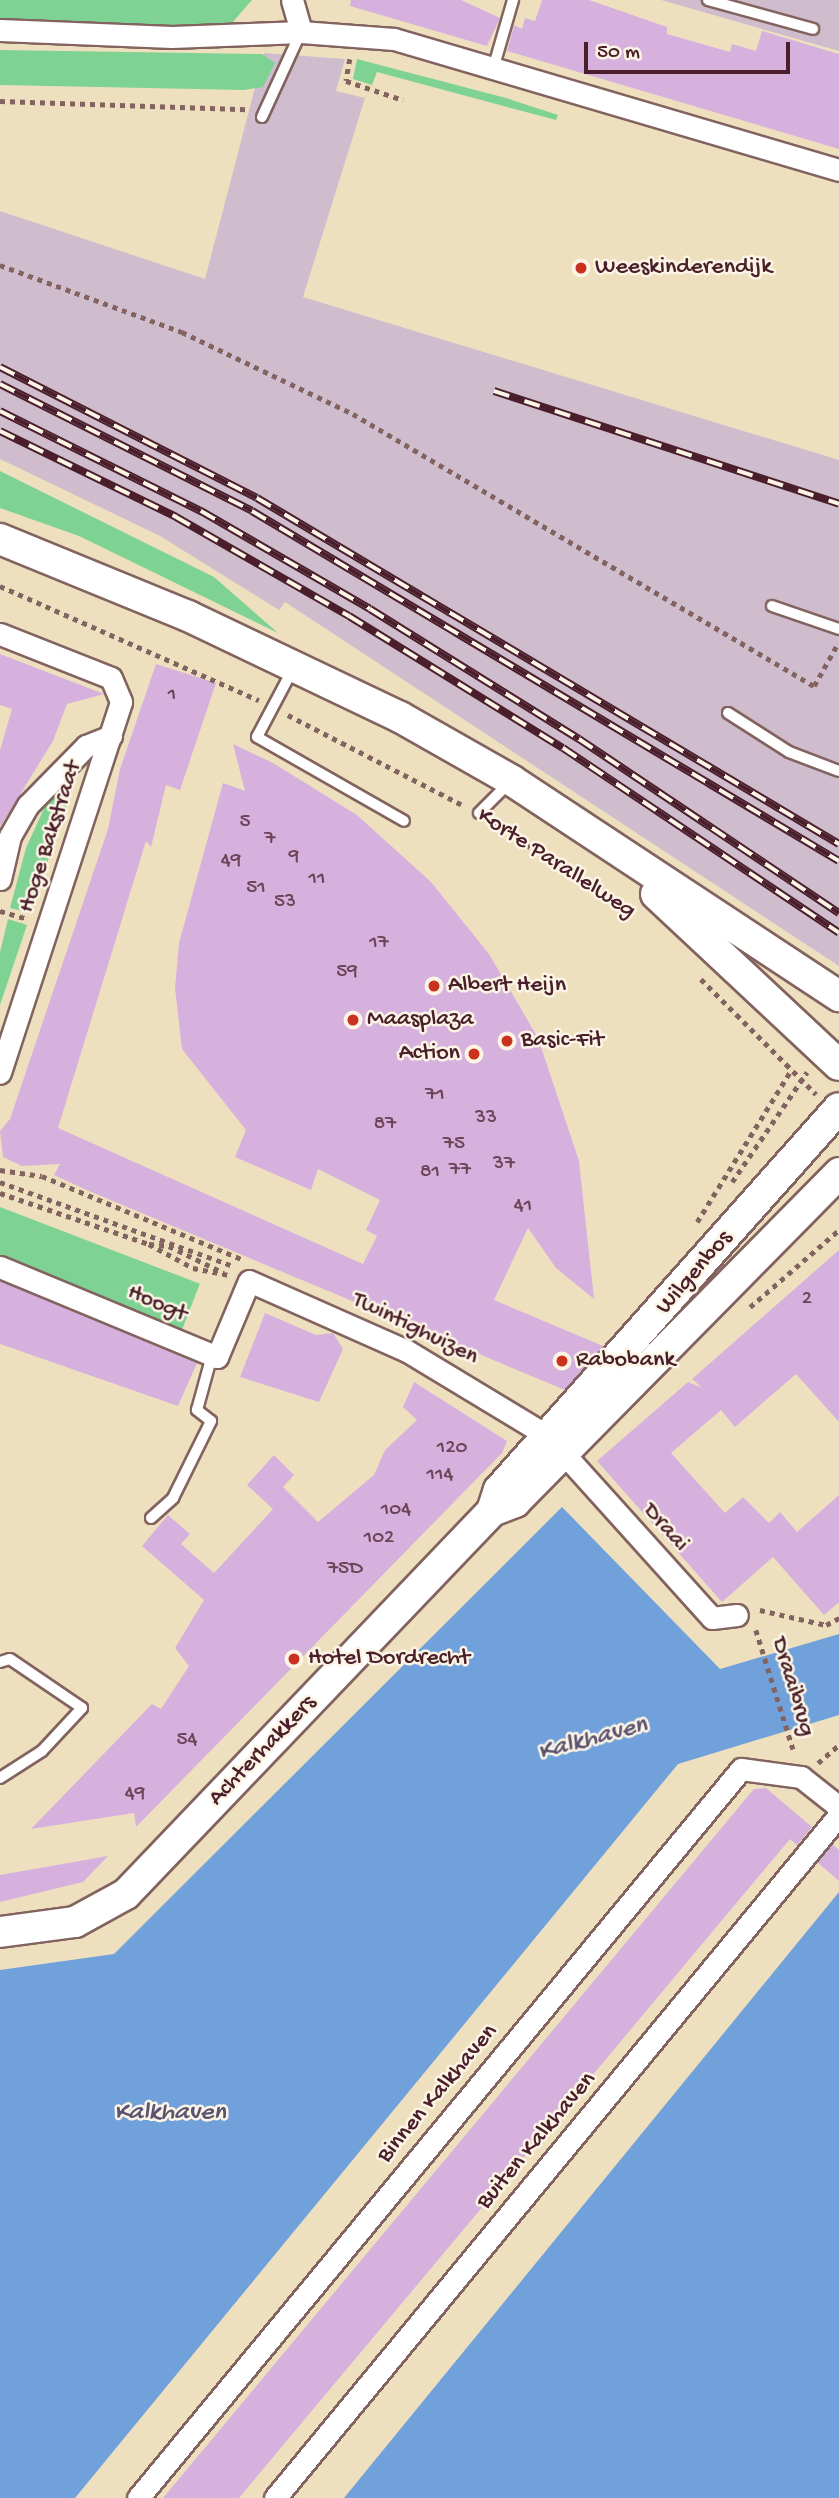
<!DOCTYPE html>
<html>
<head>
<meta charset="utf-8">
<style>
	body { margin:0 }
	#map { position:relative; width:839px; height:2498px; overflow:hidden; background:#eee0bf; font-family:"Gochi Hand",sans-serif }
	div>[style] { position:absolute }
	.industrial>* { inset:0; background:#cfbdce }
	.green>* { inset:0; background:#7ed294; transform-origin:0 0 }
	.water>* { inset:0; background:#71a1db }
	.building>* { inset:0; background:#d6b1de }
	.path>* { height:4.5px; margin-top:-2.25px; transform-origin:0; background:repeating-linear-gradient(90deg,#83635f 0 5px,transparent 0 10px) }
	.roads { filter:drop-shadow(2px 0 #83635f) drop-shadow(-2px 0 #83635f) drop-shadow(0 2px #83635f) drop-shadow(0 -2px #83635f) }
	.lane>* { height:10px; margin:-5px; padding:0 5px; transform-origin:5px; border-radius:5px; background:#fff }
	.street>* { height:21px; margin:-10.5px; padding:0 10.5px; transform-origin:10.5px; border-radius:10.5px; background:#fff }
	.secondary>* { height:30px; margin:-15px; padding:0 15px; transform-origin:15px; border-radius:15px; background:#fff }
	.rail>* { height:8px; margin-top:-4px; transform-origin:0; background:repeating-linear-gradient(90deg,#fcf5e5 0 16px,#4a1f2b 0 32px); box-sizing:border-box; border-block:2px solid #4a1f2b }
	.dots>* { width:19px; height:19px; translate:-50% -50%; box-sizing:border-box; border:4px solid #fcf5e5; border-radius:50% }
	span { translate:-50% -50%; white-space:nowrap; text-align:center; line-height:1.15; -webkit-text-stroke:5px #fcf5e5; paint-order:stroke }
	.number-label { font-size:21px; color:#6d4458 }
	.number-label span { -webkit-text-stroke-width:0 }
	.poi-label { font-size:24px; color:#4a1f2b }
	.left { translate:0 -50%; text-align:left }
	.right { translate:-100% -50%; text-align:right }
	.street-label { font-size:24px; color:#4a1f2b }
	.water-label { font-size:26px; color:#5a5371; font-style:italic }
	.scale { position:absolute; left:584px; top:42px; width:206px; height:32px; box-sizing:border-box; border:4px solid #4a1f2b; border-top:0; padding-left:9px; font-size:21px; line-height:24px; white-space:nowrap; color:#4a1f2b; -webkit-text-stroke:5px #fcf5e5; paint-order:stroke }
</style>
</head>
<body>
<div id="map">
	<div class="industrial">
		<i style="clip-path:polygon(661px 0,839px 0,839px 51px)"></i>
		<i style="clip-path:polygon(264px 53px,345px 59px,336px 91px,365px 98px,303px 297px,839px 460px,839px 966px,285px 602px,279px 610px,160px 536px,0 459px,0 211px,205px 279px)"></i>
	</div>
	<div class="green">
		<i style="clip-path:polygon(0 0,252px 0,232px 23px,169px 28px,0 21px)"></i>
		<i style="clip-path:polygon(0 50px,262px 54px,275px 63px,263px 87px,244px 90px,0 85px)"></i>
		<i style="clip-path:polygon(357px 59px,506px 98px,558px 115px,556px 120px,377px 72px,372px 85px,353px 79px)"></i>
		<i style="clip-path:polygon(0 471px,214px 577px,278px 633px,79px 536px,0 508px)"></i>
		<i style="clip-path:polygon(72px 768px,79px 770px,30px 913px,10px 908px,26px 848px,51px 793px)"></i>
		<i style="clip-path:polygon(8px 919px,27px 925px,0 1005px,0 952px)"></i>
		<i style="left:0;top:1207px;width:214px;height:52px;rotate:21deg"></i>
	</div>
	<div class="water">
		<i style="clip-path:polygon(562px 1507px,720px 1669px,839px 1634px,839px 1715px,678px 1764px,75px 2498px,0 2498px,0 1970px,114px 1954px)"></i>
		<i style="clip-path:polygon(839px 1892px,839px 2498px,344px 2498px)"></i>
	</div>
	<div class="building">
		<i style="clip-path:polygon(351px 0,461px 0,500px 18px,487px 46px,350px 6px)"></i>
		<i style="clip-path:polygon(542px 0,589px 0,667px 27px,667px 34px,730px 52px,732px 44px,756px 51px,762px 31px,839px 54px,839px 149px,507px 51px,514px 25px,522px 29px,525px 18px,535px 21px)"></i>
		<i style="clip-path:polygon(0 654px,104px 694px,67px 704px,53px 741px,0 827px,0 750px,12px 709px,0 705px)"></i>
		<i style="clip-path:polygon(156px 664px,216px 683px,180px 790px,166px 785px,151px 847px,146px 841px,58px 1128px,363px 1264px,377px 1236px,366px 1230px,380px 1200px,318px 1169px,311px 1190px,235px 1157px,246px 1130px,182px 1049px,175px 988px,179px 943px,223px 783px,245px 791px,233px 744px,273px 763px,357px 815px,431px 882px,489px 954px,538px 1038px,579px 1161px,594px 1299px,556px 1268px,528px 1228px,494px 1300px,603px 1346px,565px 1390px,89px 1191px,54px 1175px,60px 1164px,22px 1166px,3px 1157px,0 1131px,10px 1119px,108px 829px,120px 769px)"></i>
		<i style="clip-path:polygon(839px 1250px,839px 1422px,796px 1374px,735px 1427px,721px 1410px,671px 1453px,725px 1513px,743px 1497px,769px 1523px,780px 1512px,797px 1532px,839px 1495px,839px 1602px,824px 1615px,773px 1557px,722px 1602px,597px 1461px,688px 1382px,702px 1388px,692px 1379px)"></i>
		<i style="clip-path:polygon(0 1281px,197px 1363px,178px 1406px,0 1344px)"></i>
		<i style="clip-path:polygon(265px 1313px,316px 1335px,333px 1333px,343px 1349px,319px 1402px,240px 1377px)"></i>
		<i style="clip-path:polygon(414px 1382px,507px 1441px,502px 1453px,136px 1827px,134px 1813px,31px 1829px,152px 1704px,161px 1709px,189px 1666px,175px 1648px,204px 1600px,142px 1546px,168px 1515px,190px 1534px,181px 1544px,214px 1573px,273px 1509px,247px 1485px,274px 1455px,294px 1475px,283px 1487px,318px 1522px,374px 1475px,385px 1450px,417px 1420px,403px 1407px)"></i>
		<i style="clip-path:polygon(766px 1788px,812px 1827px,797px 1845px,790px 1839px,239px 2498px,163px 2498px,754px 1789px)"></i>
		<i style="clip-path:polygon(832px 1844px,839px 1850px,839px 1881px,817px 1862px)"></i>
		<i style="clip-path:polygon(108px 1856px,83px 1882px,0 1902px,0 1875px)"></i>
	</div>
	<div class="path">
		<i style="left:350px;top:59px;width:22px;rotate:100deg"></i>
		<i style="left:346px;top:81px;width:60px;rotate:18.4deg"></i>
		<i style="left:0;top:101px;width:247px;rotate:1.9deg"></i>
		<i style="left:0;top:265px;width:194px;rotate:20.2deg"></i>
		<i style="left:182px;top:332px;width:190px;rotate:25.6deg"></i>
		<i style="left:353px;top:414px;width:535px;rotate:30.54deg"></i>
		<i style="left:814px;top:686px;width:47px;rotate:-60.7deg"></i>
		<i style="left:0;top:586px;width:283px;rotate:23.8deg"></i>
		<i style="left:288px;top:715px;width:198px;rotate:27.3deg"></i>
		<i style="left:492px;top:823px;width:167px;rotate:32.3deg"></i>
		<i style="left:0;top:911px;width:26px;rotate:16deg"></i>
		<i style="left:701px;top:979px;width:163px;rotate:45deg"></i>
		<i style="left:0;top:1170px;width:42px;rotate:8.1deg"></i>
		<i style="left:42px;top:1176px;width:216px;rotate:22.6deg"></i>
		<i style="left:0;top:1182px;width:248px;rotate:19.8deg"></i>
		<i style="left:732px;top:1182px;width:133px;rotate:-55.7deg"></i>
		<i style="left:0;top:1193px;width:157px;rotate:18.9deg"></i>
		<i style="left:149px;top:1244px;width:50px;rotate:28.6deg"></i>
		<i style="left:193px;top:1268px;width:36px;rotate:11deg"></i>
		<i style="left:697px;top:1222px;width:180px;rotate:-58.2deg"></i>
		<i style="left:149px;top:1244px;width:20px;rotate:6deg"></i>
		<i style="left:169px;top:1246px;width:61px;rotate:26.1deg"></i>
		<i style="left:750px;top:1307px;width:118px;rotate:-40.9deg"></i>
		<i style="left:760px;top:1610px;width:68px;rotate:12.8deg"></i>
		<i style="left:826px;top:1625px;width:15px;rotate:-28deg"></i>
		<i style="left:756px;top:1630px;width:128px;rotate:72.7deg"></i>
		<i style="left:818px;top:1763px;width:28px;rotate:-41deg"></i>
	</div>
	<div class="roads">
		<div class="lane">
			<i style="left:708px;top:0;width:109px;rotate:15.4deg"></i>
			<i style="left:493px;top:69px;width:72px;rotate:-73.8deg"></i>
			<i style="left:262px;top:117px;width:94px;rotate:-65.4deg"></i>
			<i style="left:772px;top:606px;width:71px;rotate:18.9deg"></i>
			<i style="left:294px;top:667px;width:79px;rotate:117.9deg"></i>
			<i style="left:257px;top:737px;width:169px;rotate:29.7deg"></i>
			<i style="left:728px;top:713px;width:72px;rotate:32.6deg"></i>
			<i style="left:789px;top:752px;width:53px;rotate:20.8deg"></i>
			<i style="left:479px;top:813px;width:42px;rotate:-45deg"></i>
			<i style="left:151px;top:1518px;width:30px;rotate:-42deg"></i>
			<i style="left:173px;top:1498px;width:86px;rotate:-63.7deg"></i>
			<i style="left:211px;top:1421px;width:18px;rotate:-142deg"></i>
			<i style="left:197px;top:1410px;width:57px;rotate:-74.7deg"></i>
			<i style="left:0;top:1662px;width:10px;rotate:-17deg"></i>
			<i style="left:10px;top:1659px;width:87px;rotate:34.2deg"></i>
			<i style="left:82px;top:1708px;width:59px;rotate:132.9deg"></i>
			<i style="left:42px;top:1751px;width:50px;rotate:147.3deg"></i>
		</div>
		<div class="street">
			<i style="left:292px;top:0;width:33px;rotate:74deg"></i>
			<i style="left:0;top:30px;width:172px;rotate:2.3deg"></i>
			<i style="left:172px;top:37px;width:129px;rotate:-2.2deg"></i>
			<i style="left:301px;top:32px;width:93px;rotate:4.3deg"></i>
			<i style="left:394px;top:39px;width:464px;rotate:16.4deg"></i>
			<i style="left:0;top:634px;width:119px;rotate:21.6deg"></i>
			<i style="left:111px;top:678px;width:26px;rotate:67deg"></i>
			<i style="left:121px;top:702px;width:390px;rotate:108.1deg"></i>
			<i style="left:0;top:879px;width:44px;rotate:-76.9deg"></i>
			<i style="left:10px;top:836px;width:36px;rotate:-60deg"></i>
			<i style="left:28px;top:805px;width:83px;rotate:-45.5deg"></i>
			<i style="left:86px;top:746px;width:27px;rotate:-22deg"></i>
			<i style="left:0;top:1267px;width:235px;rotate:22.5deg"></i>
			<i style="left:217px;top:1357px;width:82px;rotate:-67.2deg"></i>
			<i style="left:249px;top:1281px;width:173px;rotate:23.9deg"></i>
			<i style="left:407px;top:1351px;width:165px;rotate:31.1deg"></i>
			<i style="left:548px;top:1436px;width:245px;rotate:48deg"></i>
			<i style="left:712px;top:1618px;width:25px;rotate:-7deg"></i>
			<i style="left:138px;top:2498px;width:946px;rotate:-50.4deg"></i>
			<i style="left:741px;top:1769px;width:61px;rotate:7.6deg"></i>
			<i style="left:801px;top:1777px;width:48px;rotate:38.3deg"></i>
			<i style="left:275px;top:2498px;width:886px;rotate:-50.45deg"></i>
		</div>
		<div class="secondary">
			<i style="left:0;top:539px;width:203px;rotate:22.3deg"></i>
			<i style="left:188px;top:616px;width:235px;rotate:25.5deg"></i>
			<i style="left:400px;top:717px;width:128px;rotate:29.6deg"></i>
			<i style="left:511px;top:780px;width:393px;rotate:33.4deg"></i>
			<i style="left:656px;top:894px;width:250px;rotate:43.1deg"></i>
			<i style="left:492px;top:1511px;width:25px;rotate:-21deg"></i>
			<i style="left:515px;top:1502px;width:462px;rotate:-45.4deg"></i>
			<i style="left:0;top:1932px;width:76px;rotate:-7.6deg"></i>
			<i style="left:75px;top:1922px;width:58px;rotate:-28.8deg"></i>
			<i style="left:126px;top:1894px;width:530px;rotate:-46.3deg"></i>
			<i style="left:492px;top:1511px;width:22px;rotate:-72deg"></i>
			<i style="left:499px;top:1490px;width:511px;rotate:-48.33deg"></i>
		</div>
	</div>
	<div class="rail">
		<i style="left:0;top:367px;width:288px;rotate:27deg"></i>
		<i style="left:257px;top:498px;width:677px;rotate:30.73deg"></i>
		<i style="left:0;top:384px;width:282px;rotate:26.7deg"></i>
		<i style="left:252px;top:511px;width:683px;rotate:30.81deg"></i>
		<i style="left:494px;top:391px;width:363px;rotate:18.1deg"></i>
		<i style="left:0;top:411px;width:225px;rotate:26.5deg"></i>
		<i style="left:201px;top:511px;width:195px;rotate:30.1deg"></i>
		<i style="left:370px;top:609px;width:246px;rotate:31.9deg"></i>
		<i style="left:579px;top:739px;width:313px;rotate:33.8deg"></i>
		<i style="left:0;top:431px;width:196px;rotate:26deg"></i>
		<i style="left:176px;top:517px;width:199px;rotate:29.8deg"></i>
		<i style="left:349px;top:616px;width:251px;rotate:31.7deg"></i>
		<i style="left:563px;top:748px;width:332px;rotate:33.8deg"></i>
	</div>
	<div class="dots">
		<i style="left:581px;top:268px;background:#c8321e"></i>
		<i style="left:434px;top:986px;background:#c8321e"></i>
		<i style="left:353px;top:1020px;background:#c8321e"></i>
		<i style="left:507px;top:1041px;background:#c8321e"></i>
		<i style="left:474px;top:1054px;background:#c8321e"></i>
		<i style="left:562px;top:1361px;background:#c8321e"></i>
		<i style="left:294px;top:1659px;background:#c8321e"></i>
	</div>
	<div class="number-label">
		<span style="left:172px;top:696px">1</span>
		<span style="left:245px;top:823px">5</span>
		<span style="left:270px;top:840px">7</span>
		<span style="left:294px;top:858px">9</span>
		<span style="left:231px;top:862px">49</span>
		<span style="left:317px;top:880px">11</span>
		<span style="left:256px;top:889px">51</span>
		<span style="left:285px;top:903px">53</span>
		<span style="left:379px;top:944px">17</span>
		<span style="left:347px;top:973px">59</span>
		<span style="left:435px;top:1096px">71</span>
		<span style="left:486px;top:1119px">33</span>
		<span style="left:385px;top:1125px">87</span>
		<span style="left:454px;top:1145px">75</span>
		<span style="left:504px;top:1165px">37</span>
		<span style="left:460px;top:1171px">77</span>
		<span style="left:430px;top:1173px">81</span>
		<span style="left:523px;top:1207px">41</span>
		<span style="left:807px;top:1300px">2</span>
		<span style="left:452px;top:1449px">120</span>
		<span style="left:440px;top:1476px">114</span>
		<span style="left:396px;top:1511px">104</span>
		<span style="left:379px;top:1539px">102</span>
		<span style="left:345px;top:1570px">75D</span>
		<span style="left:187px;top:1741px">54</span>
		<span style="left:135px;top:1795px">49</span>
	</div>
	<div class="poi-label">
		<span class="left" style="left:595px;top:268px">Weeskinderendijk</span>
		<span class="left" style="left:448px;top:986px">Albert Heijn</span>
		<span class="left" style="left:367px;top:1020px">Maasplaza</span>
		<span class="left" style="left:521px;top:1041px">Basic-Fit</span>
		<span class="right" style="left:460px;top:1054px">Action</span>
		<span class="left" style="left:576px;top:1361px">Rabobank</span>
		<span class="left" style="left:308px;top:1659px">Hotel Dordrecht</span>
	</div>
	<div class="street-label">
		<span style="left:51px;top:837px;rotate:-72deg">Hoge Bakstraat</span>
		<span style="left:556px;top:864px;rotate:33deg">Korte Parallelweg</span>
		<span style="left:695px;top:1273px;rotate:-49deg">Wilgenbos</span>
		<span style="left:157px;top:1304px;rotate:23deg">Hoogt</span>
		<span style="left:415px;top:1329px;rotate:26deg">Twintighuizen</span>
		<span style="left:665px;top:1528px;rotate:48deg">Draai</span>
		<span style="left:792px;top:1687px;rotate:73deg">Draaibrug</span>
		<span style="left:263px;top:1751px;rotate:-46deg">Achterhakkers</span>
		<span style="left:438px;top:2094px;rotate:-50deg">Binnen Kalkhaven</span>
		<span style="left:537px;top:2141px;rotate:-50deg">Buiten Kalkhaven</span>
	</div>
	<div class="water-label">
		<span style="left:593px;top:1740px;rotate:-15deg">Kalkhaven</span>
		<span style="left:170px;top:2114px">Kalkhaven</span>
	</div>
	<div class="scale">50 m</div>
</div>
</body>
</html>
